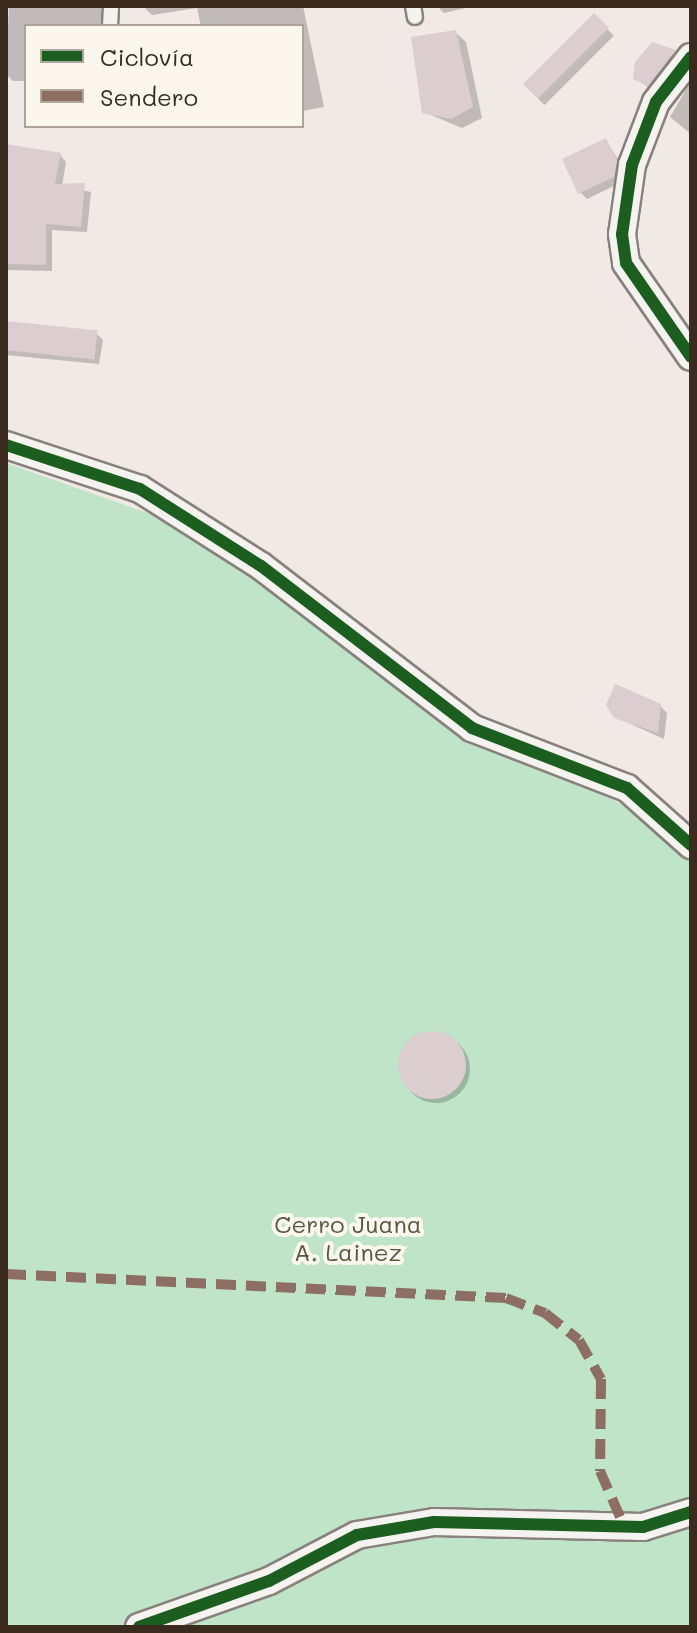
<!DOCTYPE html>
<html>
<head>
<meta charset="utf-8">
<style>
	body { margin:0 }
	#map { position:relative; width:697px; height:1633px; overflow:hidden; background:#f0e9e6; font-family:Mali,sans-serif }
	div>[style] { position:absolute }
	.green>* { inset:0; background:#bfe4c8 }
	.shadow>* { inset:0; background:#0003; transform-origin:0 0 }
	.round { border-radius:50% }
	.building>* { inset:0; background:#dbcdd0; transform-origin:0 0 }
	.roads { filter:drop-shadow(2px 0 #88817d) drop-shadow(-2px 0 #88817d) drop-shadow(0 2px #88817d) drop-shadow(0 -2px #88817d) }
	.service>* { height:14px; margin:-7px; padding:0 7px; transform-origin:7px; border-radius:7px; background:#f5f3ef }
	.minor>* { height:26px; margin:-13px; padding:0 13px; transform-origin:13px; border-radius:13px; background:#f5f3ef }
	.quiet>* { height:10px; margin-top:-5px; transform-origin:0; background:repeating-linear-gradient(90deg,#8d6e63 0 20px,transparent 0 30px) }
	.cycleway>* { height:12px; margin:-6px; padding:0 6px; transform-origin:6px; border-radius:6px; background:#1b5e20 }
	span { translate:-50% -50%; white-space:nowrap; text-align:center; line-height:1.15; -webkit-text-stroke:8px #fbf7ec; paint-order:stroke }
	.park-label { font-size:24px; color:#525842 }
	.frame { position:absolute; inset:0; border:8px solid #3b2a1e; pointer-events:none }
	.legend { position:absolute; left:24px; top:24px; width:280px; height:104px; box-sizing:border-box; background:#fbf7ec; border:2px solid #aea59a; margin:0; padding:10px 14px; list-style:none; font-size:24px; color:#3b2a1e }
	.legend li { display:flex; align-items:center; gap:16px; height:40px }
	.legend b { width:40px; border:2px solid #aea59a }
</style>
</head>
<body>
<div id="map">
	<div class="green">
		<i style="clip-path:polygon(6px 463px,173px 522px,691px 849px,691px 1627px,6px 1627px)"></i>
	</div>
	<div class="shadow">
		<i style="clip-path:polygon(9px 6px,102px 6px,101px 26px,26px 26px,26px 81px,13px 81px,6px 74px)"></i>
		<i style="clip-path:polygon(143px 6px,303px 6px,324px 107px,302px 111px,302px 26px,201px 26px,197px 8px,152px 15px)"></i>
		<i style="clip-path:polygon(437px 6px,474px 6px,444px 13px)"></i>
		<i style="left:594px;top:16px;width:28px;height:98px;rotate:45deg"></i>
		<i style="clip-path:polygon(455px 32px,466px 42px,482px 118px,462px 128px,424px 112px)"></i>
		<i style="clip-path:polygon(652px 44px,681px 58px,655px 92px,635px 78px)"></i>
		<i style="clip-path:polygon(691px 81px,691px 134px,670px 117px)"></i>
		<i style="clip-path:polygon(606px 140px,623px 168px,620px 183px,587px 199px,580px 192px)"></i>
		<i style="clip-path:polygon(6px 146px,60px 155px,66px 162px,62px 186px,91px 192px,87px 232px,52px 230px,52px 271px,6px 270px)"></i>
		<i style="clip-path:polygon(6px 323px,96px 333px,103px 340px,99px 364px,6px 355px)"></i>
		<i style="clip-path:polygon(660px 706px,667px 713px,664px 739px,615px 717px)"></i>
		<i class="round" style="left:402px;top:1035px;width:68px;height:68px"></i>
	</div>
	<div class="building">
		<i style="left:594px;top:13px;width:21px;height:100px;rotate:45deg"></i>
		<i style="clip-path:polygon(456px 30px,473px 107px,451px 119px,422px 113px,411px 37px)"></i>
		<i style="clip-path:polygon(652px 42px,676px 50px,648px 86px,633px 79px,635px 62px)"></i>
		<i style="clip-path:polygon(606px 138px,617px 160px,614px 177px,578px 194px,562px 159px)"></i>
		<i style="clip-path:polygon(6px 144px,61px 153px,55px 184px,85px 183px,81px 227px,46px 224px,46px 265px,6px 264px)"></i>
		<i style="left:6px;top:321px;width:92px;height:29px;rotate:6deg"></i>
		<i style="clip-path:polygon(615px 684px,661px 704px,658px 733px,614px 718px,606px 705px)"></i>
		<i class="round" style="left:398px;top:1031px;width:68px;height:68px"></i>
	</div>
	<div class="roads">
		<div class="service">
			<i style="left:413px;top:6px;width:11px;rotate:80deg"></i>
			<i style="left:110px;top:26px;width:20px;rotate:-87deg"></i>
		</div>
		<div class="minor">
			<i style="left:691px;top:57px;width:57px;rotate:127.9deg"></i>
			<i style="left:656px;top:102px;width:67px;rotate:110.9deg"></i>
			<i style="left:632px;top:165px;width:70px;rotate:98.2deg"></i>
			<i style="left:622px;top:234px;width:29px;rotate:82deg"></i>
			<i style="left:626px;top:263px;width:114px;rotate:55.3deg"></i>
			<i style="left:6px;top:445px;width:141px;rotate:18.2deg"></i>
			<i style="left:140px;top:489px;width:143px;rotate:32.5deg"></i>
			<i style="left:261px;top:566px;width:266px;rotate:37.5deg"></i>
			<i style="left:472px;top:728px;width:166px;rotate:21.2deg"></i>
			<i style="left:627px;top:788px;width:86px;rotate:41.7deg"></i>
			<i style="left:139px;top:1627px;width:138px;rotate:-19.5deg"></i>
			<i style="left:269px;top:1581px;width:99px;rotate:-27.6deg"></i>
			<i style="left:357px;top:1535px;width:78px;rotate:-9.6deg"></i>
			<i style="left:434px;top:1522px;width:209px;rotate:1.4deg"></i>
			<i style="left:643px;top:1527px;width:50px;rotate:-17.4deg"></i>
		</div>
	</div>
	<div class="quiet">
		<i style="left:6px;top:1274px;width:501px;rotate:2.75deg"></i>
		<i style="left:506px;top:1298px;width:42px;rotate:21deg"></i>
		<i style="left:545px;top:1313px;width:43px;rotate:38.5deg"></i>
		<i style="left:579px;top:1340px;width:45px;rotate:60.6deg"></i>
		<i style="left:601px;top:1379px;width:92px;rotate:90.6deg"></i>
		<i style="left:600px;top:1471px;width:60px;rotate:66.4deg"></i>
	</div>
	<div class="cycleway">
		<i style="left:691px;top:57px;width:57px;rotate:127.9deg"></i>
		<i style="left:656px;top:102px;width:67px;rotate:110.9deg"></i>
		<i style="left:632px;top:165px;width:70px;rotate:98.2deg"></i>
		<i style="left:622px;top:234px;width:29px;rotate:82deg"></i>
		<i style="left:626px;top:263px;width:114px;rotate:55.3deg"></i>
		<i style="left:6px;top:445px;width:141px;rotate:18.2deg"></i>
		<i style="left:140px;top:489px;width:143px;rotate:32.5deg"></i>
		<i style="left:261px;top:566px;width:266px;rotate:37.5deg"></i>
		<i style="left:472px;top:728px;width:166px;rotate:21.2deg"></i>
		<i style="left:627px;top:788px;width:86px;rotate:41.7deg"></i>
		<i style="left:139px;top:1627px;width:138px;rotate:-19.5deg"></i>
		<i style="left:269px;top:1581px;width:99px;rotate:-27.6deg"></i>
		<i style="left:357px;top:1535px;width:78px;rotate:-9.6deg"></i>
		<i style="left:434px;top:1522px;width:209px;rotate:1.4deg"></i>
		<i style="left:643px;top:1527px;width:50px;rotate:-17.4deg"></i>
	</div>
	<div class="park-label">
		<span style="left:348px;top:1238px">Cerro Juana<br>A. Lainez</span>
	</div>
	<div class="frame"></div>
	<ul class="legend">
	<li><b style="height:10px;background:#1b5e20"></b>Ciclovía</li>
	<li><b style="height:10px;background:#8d6e63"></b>Sendero</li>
	</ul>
</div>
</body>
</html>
